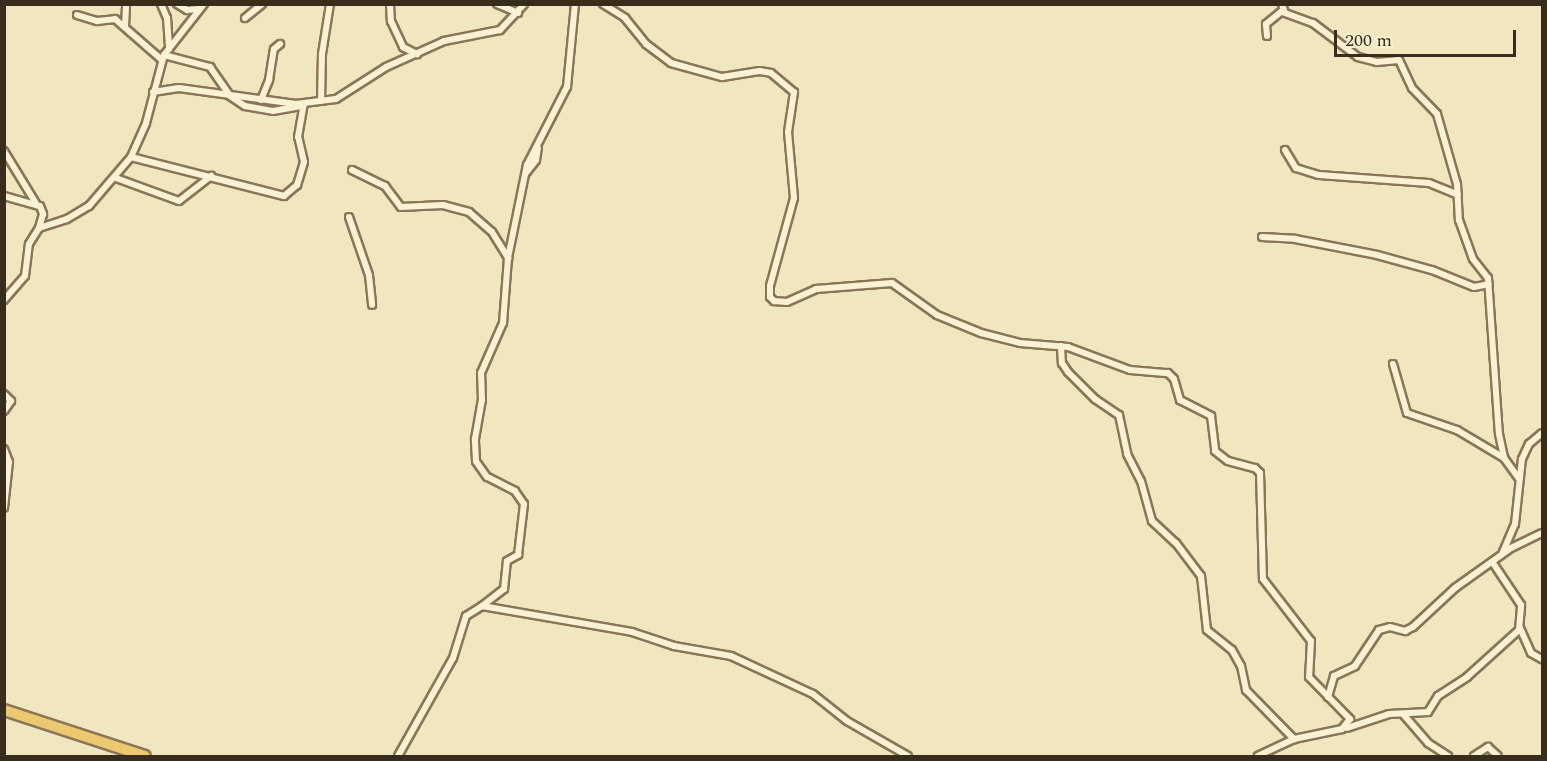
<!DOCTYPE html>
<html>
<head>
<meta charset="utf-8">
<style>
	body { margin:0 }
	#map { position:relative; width:1547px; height:761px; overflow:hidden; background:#f0e6bf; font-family:Spectral,serif }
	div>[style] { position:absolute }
	.roads { filter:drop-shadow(2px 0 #897657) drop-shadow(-2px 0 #897657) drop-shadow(0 2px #897657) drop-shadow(0 -2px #897657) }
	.minor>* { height:6px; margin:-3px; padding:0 3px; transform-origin:3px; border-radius:3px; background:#faf2d3 }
	.trunk>* { height:10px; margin:-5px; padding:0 5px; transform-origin:5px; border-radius:5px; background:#ecc870 }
	span { translate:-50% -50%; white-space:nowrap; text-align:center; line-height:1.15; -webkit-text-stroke:5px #f7efcf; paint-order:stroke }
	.frame { position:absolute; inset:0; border:6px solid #382c1c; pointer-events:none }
	.scale { position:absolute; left:1334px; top:30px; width:182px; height:27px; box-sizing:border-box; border:3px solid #382c1c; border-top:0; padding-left:8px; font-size:18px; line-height:21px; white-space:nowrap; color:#382c1c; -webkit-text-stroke:4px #f7efcf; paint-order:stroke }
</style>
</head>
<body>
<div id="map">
	<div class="roads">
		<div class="minor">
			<i style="left:161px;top:4px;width:15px;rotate:67deg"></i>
			<i style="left:167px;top:18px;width:31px;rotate:86deg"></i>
			<i style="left:177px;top:4px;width:12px;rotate:31deg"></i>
			<i style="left:187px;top:10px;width:11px;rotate:-5deg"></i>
			<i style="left:390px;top:4px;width:17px;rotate:87deg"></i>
			<i style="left:391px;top:21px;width:29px;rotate:65deg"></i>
			<i style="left:403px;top:47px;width:16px;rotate:27deg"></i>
			<i style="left:497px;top:4px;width:23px;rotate:23deg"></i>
			<i style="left:603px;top:4px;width:26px;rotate:32deg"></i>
			<i style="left:625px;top:18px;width:33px;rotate:51deg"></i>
			<i style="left:646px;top:44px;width:31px;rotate:37deg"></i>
			<i style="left:671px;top:63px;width:53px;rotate:15.4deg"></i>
			<i style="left:722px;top:77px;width:38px;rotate:-9deg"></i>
			<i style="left:760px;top:71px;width:11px;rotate:10deg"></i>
			<i style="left:771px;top:73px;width:30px;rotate:40deg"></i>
			<i style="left:794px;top:92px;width:40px;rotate:98.5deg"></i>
			<i style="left:788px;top:132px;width:66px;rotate:84.8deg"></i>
			<i style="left:794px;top:198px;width:91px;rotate:105.3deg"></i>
			<i style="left:770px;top:286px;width:11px;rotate:90deg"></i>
			<i style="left:770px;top:297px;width:6px;rotate:45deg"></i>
			<i style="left:774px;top:301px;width:13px;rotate:4deg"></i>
			<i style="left:787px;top:302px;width:32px;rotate:-24deg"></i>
			<i style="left:816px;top:289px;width:76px;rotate:-4.5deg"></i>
			<i style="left:892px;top:283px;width:55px;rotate:35.4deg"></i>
			<i style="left:937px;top:315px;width:48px;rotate:22.2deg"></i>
			<i style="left:981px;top:333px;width:40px;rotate:14.4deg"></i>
			<i style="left:1020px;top:343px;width:48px;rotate:4.8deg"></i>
			<i style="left:1068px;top:347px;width:66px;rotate:20.4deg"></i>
			<i style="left:1130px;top:370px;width:38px;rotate:5deg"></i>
			<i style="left:1168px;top:373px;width:8px;rotate:45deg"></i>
			<i style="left:1174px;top:379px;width:22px;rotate:74deg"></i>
			<i style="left:1180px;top:400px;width:35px;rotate:27deg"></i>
			<i style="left:1211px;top:416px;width:35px;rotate:83deg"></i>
			<i style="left:1215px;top:451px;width:16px;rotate:38deg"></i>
			<i style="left:1228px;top:461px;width:28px;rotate:15deg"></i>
			<i style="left:1255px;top:468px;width:7px;rotate:45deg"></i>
			<i style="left:1260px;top:473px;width:106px;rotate:88.4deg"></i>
			<i style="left:1263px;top:579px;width:78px;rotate:52.3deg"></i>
			<i style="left:1311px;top:641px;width:36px;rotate:93deg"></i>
			<i style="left:1309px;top:677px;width:59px;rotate:45.7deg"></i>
			<i style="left:1350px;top:719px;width:13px;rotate:129deg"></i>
			<i style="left:1342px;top:729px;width:49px;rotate:168.2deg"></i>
			<i style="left:1294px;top:739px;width:40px;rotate:155deg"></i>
			<i style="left:1282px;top:4px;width:9px;rotate:72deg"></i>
			<i style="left:1285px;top:13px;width:30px;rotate:20deg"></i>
			<i style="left:1313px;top:23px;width:56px;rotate:37.1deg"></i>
			<i style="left:1358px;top:57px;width:20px;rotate:15deg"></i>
			<i style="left:1377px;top:62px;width:22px;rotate:-5deg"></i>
			<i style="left:1399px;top:60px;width:31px;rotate:65deg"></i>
			<i style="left:1412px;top:88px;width:36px;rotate:46deg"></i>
			<i style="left:1437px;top:114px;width:73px;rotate:74.1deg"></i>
			<i style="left:1457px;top:184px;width:36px;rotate:87deg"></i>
			<i style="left:1459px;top:220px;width:41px;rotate:70.3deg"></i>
			<i style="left:1473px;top:259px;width:24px;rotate:52deg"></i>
			<i style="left:1488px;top:278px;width:156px;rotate:86deg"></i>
			<i style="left:1499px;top:434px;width:25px;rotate:78deg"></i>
			<i style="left:1504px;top:458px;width:26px;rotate:54deg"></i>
			<i style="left:77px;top:15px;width:21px;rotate:17deg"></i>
			<i style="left:97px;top:21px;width:18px;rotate:-6deg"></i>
			<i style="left:115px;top:19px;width:62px;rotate:41.1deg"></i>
			<i style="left:245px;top:18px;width:22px;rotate:-39deg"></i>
			<i style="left:125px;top:26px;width:22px;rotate:-87deg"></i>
			<i style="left:1267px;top:36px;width:12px;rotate:-95deg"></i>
			<i style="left:1266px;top:24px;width:22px;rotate:-39deg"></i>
			<i style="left:164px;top:55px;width:48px;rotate:14.6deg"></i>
			<i style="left:210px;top:67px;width:35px;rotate:55deg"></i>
			<i style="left:230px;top:96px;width:18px;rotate:34deg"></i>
			<i style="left:245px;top:106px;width:28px;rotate:10deg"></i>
			<i style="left:273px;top:111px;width:27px;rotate:-10deg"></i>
			<i style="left:153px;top:92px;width:26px;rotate:-9deg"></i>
			<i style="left:179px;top:88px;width:118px;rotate:7.8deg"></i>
			<i style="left:296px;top:104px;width:40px;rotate:-7.1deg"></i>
			<i style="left:336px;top:99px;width:59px;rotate:-32.6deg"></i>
			<i style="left:386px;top:67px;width:64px;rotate:-24.1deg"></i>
			<i style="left:444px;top:41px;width:57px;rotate:-11.1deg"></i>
			<i style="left:500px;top:30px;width:35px;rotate:-47deg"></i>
			<i style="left:261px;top:100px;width:22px;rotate:-68deg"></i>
			<i style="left:269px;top:80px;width:31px;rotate:-81deg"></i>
			<i style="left:274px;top:49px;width:8px;rotate:-40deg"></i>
			<i style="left:321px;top:101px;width:47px;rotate:-88.8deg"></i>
			<i style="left:322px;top:54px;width:51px;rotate:-80.9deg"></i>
			<i style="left:1285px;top:150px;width:21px;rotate:59deg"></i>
			<i style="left:1296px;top:168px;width:24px;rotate:17deg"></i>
			<i style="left:1319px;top:175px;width:110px;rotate:4.2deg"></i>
			<i style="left:1429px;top:183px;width:31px;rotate:22deg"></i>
			<i style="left:4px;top:151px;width:63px;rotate:58.6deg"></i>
			<i style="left:131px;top:157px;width:158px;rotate:14.3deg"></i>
			<i style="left:284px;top:196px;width:17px;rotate:-40deg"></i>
			<i style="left:297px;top:185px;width:24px;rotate:-73deg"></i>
			<i style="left:304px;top:162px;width:26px;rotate:-103deg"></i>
			<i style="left:298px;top:137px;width:34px;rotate:-80deg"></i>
			<i style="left:352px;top:170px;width:37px;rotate:26deg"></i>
			<i style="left:385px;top:186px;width:26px;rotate:53deg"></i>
			<i style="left:401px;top:207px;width:42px;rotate:-2.7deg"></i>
			<i style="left:443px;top:205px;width:27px;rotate:15deg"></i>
			<i style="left:469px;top:212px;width:30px;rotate:41deg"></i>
			<i style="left:492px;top:232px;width:31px;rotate:58deg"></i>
			<i style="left:526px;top:173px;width:16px;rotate:-52deg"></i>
			<i style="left:536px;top:160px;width:12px;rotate:-81deg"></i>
			<i style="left:116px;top:178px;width:67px;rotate:20.1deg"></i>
			<i style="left:179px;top:201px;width:41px;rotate:-38deg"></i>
			<i style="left:4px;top:196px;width:37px;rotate:16deg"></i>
			<i style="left:40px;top:206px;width:9px;rotate:69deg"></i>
			<i style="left:43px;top:214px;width:15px;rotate:106deg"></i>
			<i style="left:349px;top:217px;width:61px;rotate:71deg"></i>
			<i style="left:369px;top:275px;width:30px;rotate:84deg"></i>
			<i style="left:1262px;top:237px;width:33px;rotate:3deg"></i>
			<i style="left:1295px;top:239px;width:84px;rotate:11deg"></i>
			<i style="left:1377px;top:255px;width:57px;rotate:15.3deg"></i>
			<i style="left:1432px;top:270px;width:45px;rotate:22deg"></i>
			<i style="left:1474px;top:287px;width:15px;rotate:-11deg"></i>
			<i style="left:4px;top:300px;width:32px;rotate:-49deg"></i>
			<i style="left:25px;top:276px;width:32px;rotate:-83deg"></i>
			<i style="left:29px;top:244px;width:19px;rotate:-58deg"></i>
			<i style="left:39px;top:228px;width:29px;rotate:-18deg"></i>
			<i style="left:67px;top:219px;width:26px;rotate:-31deg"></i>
			<i style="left:89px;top:206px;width:65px;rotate:-49.4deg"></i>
			<i style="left:131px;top:157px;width:37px;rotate:-66deg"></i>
			<i style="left:146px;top:123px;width:70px;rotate:-75.2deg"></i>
			<i style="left:164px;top:55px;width:65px;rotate:-51.9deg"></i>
			<i style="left:1061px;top:346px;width:17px;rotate:87deg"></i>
			<i style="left:1062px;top:363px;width:11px;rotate:56deg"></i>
			<i style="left:1068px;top:372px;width:38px;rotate:45deg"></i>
			<i style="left:1095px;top:399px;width:29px;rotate:34deg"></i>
			<i style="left:1119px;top:415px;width:40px;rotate:78deg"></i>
			<i style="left:1127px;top:454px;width:30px;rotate:63deg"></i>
			<i style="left:1141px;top:481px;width:41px;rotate:74.6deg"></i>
			<i style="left:1152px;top:521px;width:33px;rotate:43deg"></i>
			<i style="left:1176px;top:543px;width:41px;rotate:52.9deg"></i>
			<i style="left:1201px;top:576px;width:54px;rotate:83.7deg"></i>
			<i style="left:1207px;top:630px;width:32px;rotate:39deg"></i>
			<i style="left:1232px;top:650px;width:18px;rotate:61deg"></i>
			<i style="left:1241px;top:666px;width:25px;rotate:78deg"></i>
			<i style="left:1246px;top:690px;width:69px;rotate:45.6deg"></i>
			<i style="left:1393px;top:364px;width:51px;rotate:74.1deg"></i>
			<i style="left:1407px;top:413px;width:53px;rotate:18.8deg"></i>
			<i style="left:1457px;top:430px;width:55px;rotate:30.8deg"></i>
			<i style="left:4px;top:394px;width:10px;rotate:45deg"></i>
			<i style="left:11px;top:401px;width:12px;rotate:125deg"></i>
			<i style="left:4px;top:449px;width:14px;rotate:69deg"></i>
			<i style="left:9px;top:462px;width:46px;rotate:96.2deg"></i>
			<i style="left:1503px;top:552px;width:30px;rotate:-67deg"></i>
			<i style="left:1515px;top:524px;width:65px;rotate:-83.9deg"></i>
			<i style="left:1522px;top:459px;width:17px;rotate:-65deg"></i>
			<i style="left:1529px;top:444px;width:17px;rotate:-40deg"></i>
			<i style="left:482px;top:606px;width:28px;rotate:-38deg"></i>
			<i style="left:504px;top:589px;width:28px;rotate:-84deg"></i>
			<i style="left:507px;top:561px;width:13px;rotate:-29deg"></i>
			<i style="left:518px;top:555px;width:51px;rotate:-83.3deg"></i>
			<i style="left:524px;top:504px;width:16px;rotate:-125deg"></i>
			<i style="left:515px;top:491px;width:31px;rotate:-153deg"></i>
			<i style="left:487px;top:477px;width:19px;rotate:-125deg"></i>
			<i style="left:476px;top:461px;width:22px;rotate:-93deg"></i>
			<i style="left:475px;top:439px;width:40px;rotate:-80deg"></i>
			<i style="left:482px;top:400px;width:27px;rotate:-92deg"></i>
			<i style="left:481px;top:373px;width:55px;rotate:-66.3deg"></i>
			<i style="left:503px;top:323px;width:65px;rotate:-85.6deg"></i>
			<i style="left:508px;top:258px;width:95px;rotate:-78.5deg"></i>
			<i style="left:527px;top:165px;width:88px;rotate:-62.9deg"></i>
			<i style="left:567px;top:87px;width:83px;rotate:-84.5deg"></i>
			<i style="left:1520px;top:628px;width:27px;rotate:66deg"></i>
			<i style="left:1531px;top:653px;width:13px;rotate:29deg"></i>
			<i style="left:1328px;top:697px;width:22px;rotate:-74deg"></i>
			<i style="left:1334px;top:676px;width:23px;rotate:-25deg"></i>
			<i style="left:1355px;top:666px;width:43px;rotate:-56.3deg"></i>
			<i style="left:1379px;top:630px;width:11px;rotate:-15deg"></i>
			<i style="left:1390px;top:627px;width:16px;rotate:15deg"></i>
			<i style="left:1405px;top:631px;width:9px;rotate:-27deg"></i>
			<i style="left:1413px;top:627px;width:57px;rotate:-42.9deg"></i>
			<i style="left:1455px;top:588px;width:69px;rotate:-35.5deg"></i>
			<i style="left:1511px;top:548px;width:34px;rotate:-26deg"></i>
			<i style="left:1403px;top:714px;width:38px;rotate:49deg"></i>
			<i style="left:1428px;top:743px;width:24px;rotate:33deg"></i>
			<i style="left:1347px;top:728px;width:44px;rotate:-18.4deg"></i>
			<i style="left:1389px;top:714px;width:39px;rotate:-3deg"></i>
			<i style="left:1428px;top:712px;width:19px;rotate:-58deg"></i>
			<i style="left:1438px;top:696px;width:35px;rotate:-33deg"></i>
			<i style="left:1467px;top:677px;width:70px;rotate:-42.1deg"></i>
			<i style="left:1519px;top:630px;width:25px;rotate:-85deg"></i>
			<i style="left:1521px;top:605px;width:50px;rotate:-123.7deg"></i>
			<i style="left:398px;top:756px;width:112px;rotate:-60.7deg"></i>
			<i style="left:453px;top:658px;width:44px;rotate:-72.8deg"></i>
			<i style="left:466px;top:616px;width:19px;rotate:-32deg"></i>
			<i style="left:482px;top:606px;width:152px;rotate:9.8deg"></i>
			<i style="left:632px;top:632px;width:44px;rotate:18.4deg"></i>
			<i style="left:674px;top:646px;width:58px;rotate:10deg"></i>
			<i style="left:731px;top:656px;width:90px;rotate:24.9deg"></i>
			<i style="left:813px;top:694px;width:43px;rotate:38.5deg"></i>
			<i style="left:847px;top:721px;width:70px;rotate:29.8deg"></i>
			<i style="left:1474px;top:756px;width:17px;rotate:-33deg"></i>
			<i style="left:1488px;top:747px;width:13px;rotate:42deg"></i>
		</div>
		<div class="trunk">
			<i style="left:4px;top:710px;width:148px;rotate:18.1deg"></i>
		</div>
	</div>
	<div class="frame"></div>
	<div class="scale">200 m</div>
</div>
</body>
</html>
